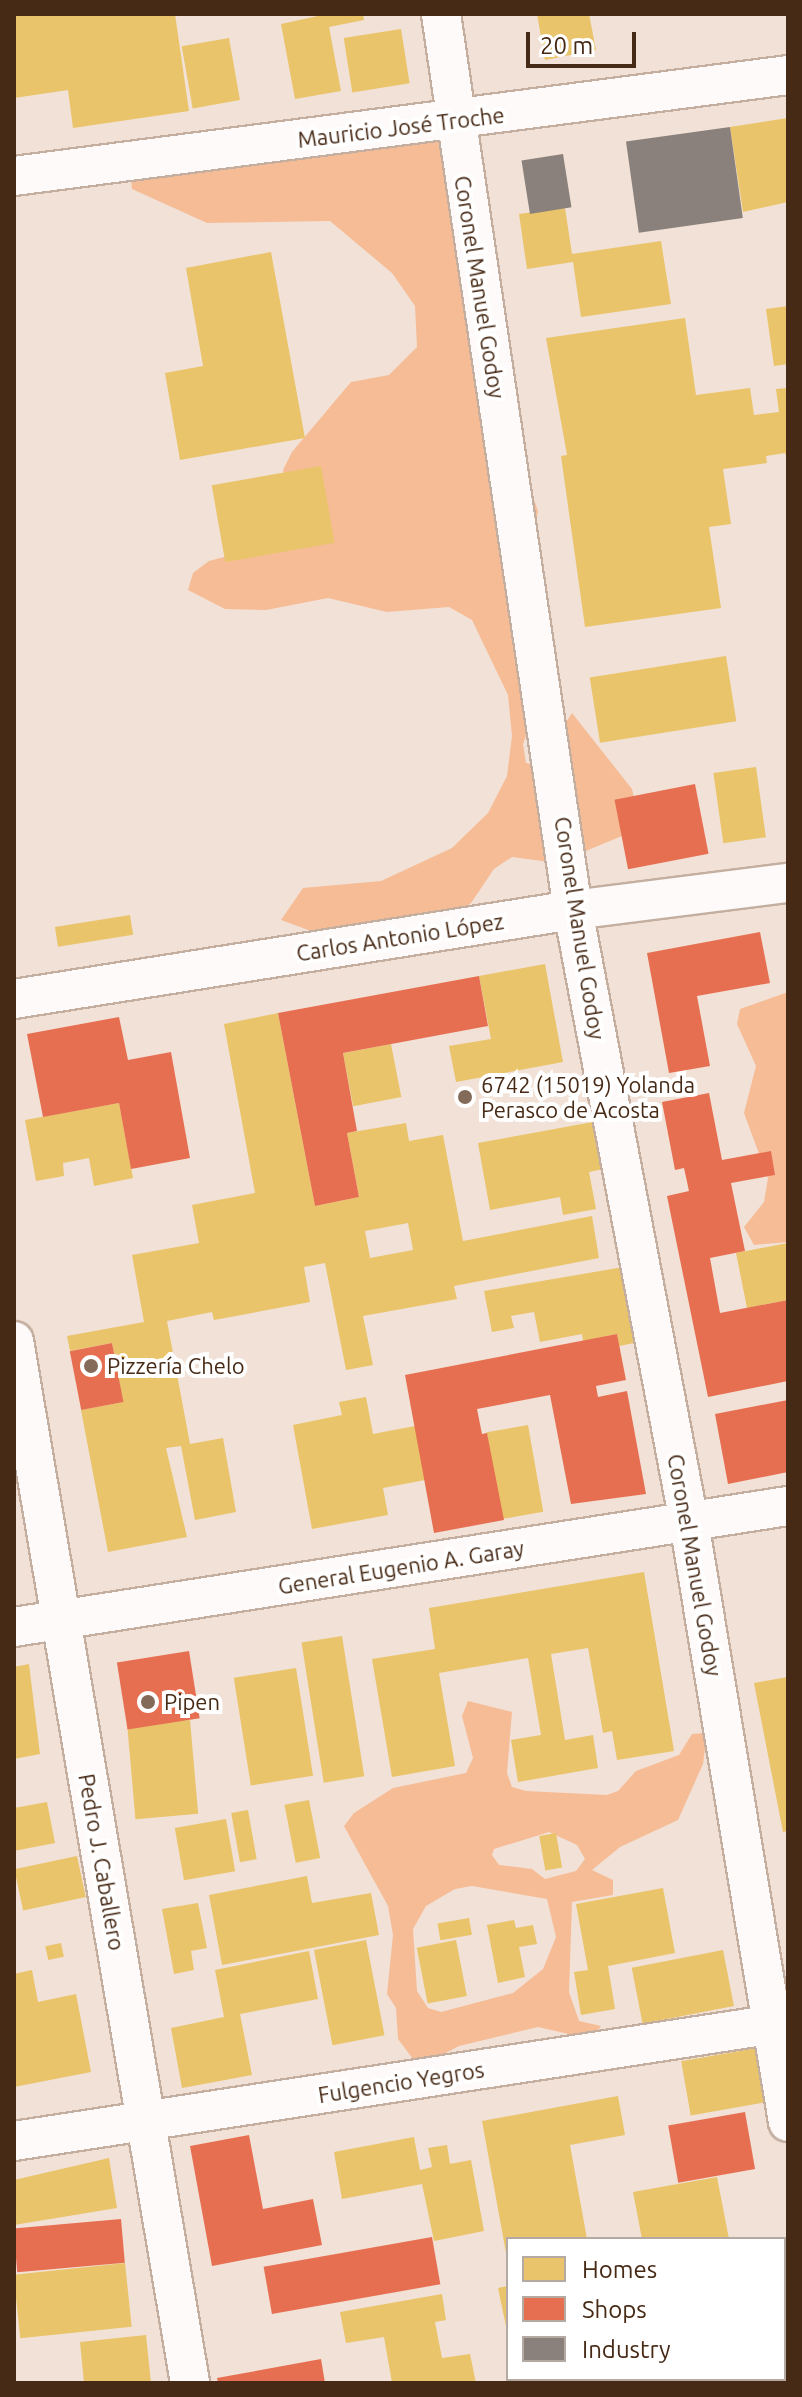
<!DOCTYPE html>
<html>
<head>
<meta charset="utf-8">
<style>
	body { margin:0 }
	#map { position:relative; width:802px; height:2397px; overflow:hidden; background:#f2e1d6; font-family:Ubuntu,sans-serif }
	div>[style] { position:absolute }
	.forest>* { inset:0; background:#f6bc96 }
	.homes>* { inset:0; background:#e9c46a; transform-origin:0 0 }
	.shops>* { inset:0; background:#e76f51; transform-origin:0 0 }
	.industry>* { inset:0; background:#8a817c; transform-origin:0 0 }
	.roads { filter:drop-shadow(2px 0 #c3aea0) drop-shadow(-2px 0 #c3aea0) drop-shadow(0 2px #c3aea0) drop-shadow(0 -2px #c3aea0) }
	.street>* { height:38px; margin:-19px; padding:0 19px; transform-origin:19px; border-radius:19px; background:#fdfaf9 }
	.dots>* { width:22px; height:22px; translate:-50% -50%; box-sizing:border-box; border:4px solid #fff; border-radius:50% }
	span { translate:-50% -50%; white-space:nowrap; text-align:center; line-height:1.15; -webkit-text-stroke:8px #fff; paint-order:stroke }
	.street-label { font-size:22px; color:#472a16 }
	.poi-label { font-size:22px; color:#472a16 }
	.left { translate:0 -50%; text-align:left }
	.frame { position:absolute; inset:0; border:16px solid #472a16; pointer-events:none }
	.legend { position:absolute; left:506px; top:2237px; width:280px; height:144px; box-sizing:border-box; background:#fff; border:2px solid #b5aaa2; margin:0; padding:10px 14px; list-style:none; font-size:24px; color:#472a16 }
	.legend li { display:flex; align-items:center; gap:16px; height:40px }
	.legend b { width:40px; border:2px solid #b5aaa2 }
	.scale { position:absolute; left:526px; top:32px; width:110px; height:36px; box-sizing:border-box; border:4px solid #472a16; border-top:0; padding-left:10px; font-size:24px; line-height:28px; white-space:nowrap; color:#472a16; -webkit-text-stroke:6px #fff; paint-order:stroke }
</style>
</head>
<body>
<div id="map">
	<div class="forest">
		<i style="clip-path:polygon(441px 136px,504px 417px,538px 511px,527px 572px,551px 668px,523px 744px,526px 763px,547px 766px,551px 746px,572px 713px,632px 789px,641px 828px,557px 863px,512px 857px,494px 869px,471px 903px,438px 927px,352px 946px,281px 920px,303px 888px,381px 881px,452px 848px,488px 813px,507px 776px,512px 736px,508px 695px,472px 620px,449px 607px,387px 612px,328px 598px,266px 610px,225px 609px,188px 590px,193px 573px,209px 561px,250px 550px,293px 509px,283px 470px,292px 452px,351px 382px,389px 375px,417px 347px,415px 306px,392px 273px,330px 221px,207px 223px,132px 189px,130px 170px)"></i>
		<i style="clip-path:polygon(788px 992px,788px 1242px,754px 1245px,744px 1227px,764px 1202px,768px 1178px,744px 1113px,756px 1066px,737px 1024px,740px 1009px)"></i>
		<i style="clip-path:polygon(evenodd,468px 1701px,512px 1712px,507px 1773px,512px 1787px,526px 1791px,607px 1795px,618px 1791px,636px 1771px,679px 1755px,692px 1734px,707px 1733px,703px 1764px,678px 1820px,620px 1847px,592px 1870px,613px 1880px,613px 1895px,572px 1902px,569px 1992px,579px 2021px,601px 2026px,596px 2032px,582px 2037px,538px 2027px,459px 2046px,419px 2067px,398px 2039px,396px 2008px,387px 1994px,393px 1935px,388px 1906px,344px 1826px,354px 1813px,393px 1788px,466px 1773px,473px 1758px,462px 1716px,468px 1701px,549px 1832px,577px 1845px,585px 1859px,576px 1871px,545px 1879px,532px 1869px,499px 1865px,492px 1855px,494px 1849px,549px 1832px,468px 1701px,472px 1886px,547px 1899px,556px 1937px,543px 1969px,513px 1993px,441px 2012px,428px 2008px,417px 1991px,413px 1929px,426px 1906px,455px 1889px,472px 1886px)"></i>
	</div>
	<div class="homes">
		<i style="clip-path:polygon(14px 14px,175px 14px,189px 111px,73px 128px,68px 90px,14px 98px)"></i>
		<i style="clip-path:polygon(327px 14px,363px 14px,364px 20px,329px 27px,341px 91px,295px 99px,281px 24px)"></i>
		<i style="clip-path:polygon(537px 14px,589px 14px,596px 50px,545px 60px)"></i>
		<i style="left:401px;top:29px;width:55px;height:58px;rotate:81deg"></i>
		<i style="left:229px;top:38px;width:63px;height:48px;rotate:80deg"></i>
		<i style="clip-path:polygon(788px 118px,788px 202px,743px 212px,730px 127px)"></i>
		<i style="clip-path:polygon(565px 208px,572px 254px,661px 241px,671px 304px,581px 317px,573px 262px,527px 269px,519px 214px)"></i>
		<i style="clip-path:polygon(271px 252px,305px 438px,180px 460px,165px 373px,203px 366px,186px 268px)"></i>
		<i style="clip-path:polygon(788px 306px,788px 364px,774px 366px,766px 309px)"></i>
		<i style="clip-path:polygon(685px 318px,696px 395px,750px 388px,754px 415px,779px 412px,776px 389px,788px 388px,788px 461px,785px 453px,766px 456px,767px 463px,723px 469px,731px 524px,709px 527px,721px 608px,585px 627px,561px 456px,567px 455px,546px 338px)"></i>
		<i style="left:321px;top:466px;width:78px;height:111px;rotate:80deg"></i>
		<i style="left:726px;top:656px;width:66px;height:138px;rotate:81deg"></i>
		<i style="left:756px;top:767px;width:71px;height:43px;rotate:82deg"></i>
		<i style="left:130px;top:915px;width:20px;height:76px;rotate:81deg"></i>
		<i style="clip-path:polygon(545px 964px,563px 1062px,456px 1082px,449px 1046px,491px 1039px,479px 976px)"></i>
		<i style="clip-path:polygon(evenodd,278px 1013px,315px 1206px,359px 1197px,347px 1133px,406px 1123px,409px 1141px,443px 1135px,463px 1241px,592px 1216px,599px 1258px,454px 1286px,457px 1299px,363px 1316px,373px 1365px,346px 1370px,325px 1263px,304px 1267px,310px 1302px,214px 1320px,212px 1312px,167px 1321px,190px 1444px,223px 1438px,236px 1512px,195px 1520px,181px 1446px,166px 1448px,187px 1537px,108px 1552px,81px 1410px,123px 1402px,112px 1343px,70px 1351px,67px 1336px,144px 1322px,132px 1255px,199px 1243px,192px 1205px,255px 1193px,224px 1024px,278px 1013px,408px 1223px,413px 1250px,370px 1258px,365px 1231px,408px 1223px)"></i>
		<i style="left:391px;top:1044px;width:54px;height:49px;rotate:79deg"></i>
		<i style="clip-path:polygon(119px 1103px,133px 1178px,94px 1186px,89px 1158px,63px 1163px,64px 1176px,36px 1181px,25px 1120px)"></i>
		<i style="clip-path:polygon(604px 1120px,613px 1167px,589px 1172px,596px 1209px,563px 1215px,560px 1197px,490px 1210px,478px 1143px)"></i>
		<i style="clip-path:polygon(788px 1243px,788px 1300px,747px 1308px,736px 1253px)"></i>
		<i style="clip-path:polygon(635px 1265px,649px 1340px,619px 1346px,617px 1334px,583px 1341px,582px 1334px,540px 1342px,534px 1312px,511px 1316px,514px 1328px,492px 1332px,484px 1291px)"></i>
		<i style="clip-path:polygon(366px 1397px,373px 1434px,415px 1426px,425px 1480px,383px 1488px,388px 1515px,312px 1529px,293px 1425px,342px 1415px,339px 1402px)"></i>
		<i style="left:528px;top:1425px;width:88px;height:42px;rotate:80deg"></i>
		<i style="clip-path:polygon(644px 1572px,674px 1751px,617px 1760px,612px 1731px,603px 1733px,588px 1648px,551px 1654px,565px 1740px,593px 1735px,598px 1768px,518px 1782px,511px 1740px,541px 1735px,528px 1658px,439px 1673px,455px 1766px,392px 1777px,372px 1659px,435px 1649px,429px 1608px)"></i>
		<i style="left:342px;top:1636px;width:142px;height:41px;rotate:81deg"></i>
		<i style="clip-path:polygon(29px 1664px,40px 1754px,14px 1759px,14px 1667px)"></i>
		<i style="left:296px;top:1668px;width:109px;height:63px;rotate:81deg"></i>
		<i style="clip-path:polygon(788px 1677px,788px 1831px,783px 1832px,754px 1683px)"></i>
		<i style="left:190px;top:1720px;width:94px;height:63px;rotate:85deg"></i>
		<i style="left:309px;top:1800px;width:59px;height:25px;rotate:79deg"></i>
		<i style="clip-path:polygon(47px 1802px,55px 1843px,14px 1851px,14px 1808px)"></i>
		<i style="left:248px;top:1810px;width:50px;height:17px;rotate:80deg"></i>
		<i style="left:226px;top:1819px;width:53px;height:52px;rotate:80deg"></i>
		<i style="left:556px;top:1833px;width:35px;height:17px;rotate:80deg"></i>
		<i style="left:77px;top:1856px;width:42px;height:64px;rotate:78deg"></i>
		<i style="clip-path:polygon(307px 1876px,312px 1903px,371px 1893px,379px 1935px,222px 1965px,209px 1895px)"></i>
		<i style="clip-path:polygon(663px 1888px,675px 1953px,608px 1966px,615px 2009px,581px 2015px,574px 1972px,588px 1970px,576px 1904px)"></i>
		<i style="clip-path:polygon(198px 1903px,207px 1948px,191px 1951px,194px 1970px,174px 1974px,162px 1909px)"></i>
		<i style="left:469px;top:1918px;width:17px;height:32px;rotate:80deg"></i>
		<i style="clip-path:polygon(514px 1920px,516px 1928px,533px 1925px,537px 1944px,519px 1947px,525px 1977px,498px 1983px,487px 1925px)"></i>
		<i style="left:366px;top:1940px;width:97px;height:53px;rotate:79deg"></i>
		<i style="left:456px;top:1940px;width:57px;height:40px;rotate:79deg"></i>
		<i style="left:61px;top:1943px;width:14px;height:16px;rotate:78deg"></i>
		<i style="left:723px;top:1950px;width:57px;height:93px;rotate:79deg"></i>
		<i style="clip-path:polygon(309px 1951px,318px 1999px,240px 2014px,252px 2075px,182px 2088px,171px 2028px,224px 2017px,215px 1970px)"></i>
		<i style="clip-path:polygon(32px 1970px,38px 2002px,76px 1994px,91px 2072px,14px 2087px,14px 1974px)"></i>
		<i style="left:757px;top:2048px;width:55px;height:77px;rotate:80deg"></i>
		<i style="clip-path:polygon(618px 2096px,625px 2135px,570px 2145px,587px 2239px,508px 2239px,506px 2253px,482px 2121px)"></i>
		<i style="clip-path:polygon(414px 2137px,420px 2170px,432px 2167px,428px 2148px,447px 2145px,450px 2164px,471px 2160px,484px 2231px,434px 2241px,422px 2184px,342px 2199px,334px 2152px)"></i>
		<i style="clip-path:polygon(109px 2158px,117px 2208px,14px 2225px,14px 2180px)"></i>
		<i style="clip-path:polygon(717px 2177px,729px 2239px,642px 2239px,633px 2192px)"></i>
		<i style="left:125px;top:2263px;width:64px;height:112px;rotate:84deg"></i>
		<i style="clip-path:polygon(508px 2286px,508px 2331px,507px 2331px,498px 2288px)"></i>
		<i style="clip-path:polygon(442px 2294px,446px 2320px,435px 2322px,442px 2358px,470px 2354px,476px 2383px,392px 2383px,384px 2337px,346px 2343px,340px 2312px)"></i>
		<i style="clip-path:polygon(146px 2335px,151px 2383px,84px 2383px,80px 2342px)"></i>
		<i style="left:562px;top:2379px;width:54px;height:4px"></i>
	</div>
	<div class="shops">
		<i style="left:695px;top:784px;width:71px;height:82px;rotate:79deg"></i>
		<i style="clip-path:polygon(760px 932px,770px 983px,697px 996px,710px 1066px,669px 1073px,647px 953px)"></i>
		<i style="clip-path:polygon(479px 976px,488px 1026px,343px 1053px,357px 1131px,347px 1133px,359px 1197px,315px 1206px,278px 1013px)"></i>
		<i style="clip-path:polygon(119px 1017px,128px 1060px,171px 1052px,190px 1158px,131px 1169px,119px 1103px,43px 1117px,27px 1034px)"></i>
		<i style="clip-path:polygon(709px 1093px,722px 1160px,771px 1151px,775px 1175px,731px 1183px,745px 1251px,710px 1258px,720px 1313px,788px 1300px,788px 1381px,708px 1397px,667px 1196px,689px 1191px,684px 1168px,675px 1170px,662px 1102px)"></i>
		<i style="clip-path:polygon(617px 1334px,626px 1380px,596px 1386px,598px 1397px,627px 1391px,646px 1494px,571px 1504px,550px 1395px,477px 1409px,482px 1434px,487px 1433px,504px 1520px,434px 1533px,405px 1375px)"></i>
		<i style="left:112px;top:1343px;width:60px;height:43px;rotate:79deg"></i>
		<i style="clip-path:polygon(788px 1400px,788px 1472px,728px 1484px,715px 1414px)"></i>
		<i style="left:189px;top:1651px;width:68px;height:73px;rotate:81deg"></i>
		<i style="left:745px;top:2112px;width:58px;height:78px;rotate:80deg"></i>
		<i style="clip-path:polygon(249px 2135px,263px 2209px,313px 2199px,322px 2245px,212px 2266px,190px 2146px)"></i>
		<i style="left:121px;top:2219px;width:44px;height:108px;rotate:85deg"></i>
		<i style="left:432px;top:2237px;width:48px;height:171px;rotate:80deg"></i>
		<i style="clip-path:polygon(785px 2327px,788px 2383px,708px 2383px,708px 2379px,784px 2379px)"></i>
		<i style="clip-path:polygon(321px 2359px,325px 2383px,218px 2383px,217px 2378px)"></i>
	</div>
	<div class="industry">
		<i style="left:730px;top:127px;width:92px;height:105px;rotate:82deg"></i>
		<i style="left:563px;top:154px;width:54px;height:42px;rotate:81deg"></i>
	</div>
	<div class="roads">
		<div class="street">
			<i style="left:441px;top:14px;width:906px;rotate:81.62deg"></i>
			<i style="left:573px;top:910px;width:623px;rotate:79.27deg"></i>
			<i style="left:689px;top:1522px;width:608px;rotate:80.63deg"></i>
			<i style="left:14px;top:176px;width:781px;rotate:-7.43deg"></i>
			<i style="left:14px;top:999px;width:566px;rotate:-9.05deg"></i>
			<i style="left:573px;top:910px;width:217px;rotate:-7.2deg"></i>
			<i style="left:14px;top:1341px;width:1057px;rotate:80.41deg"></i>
			<i style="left:14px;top:1627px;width:783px;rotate:-8.89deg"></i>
			<i style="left:14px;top:2141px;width:783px;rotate:-8.74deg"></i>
		</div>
	</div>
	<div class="dots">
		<i style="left:465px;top:1097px;background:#836a59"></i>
		<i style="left:91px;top:1366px;background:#836a59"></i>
		<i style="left:148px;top:1702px;background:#836a59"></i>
	</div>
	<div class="street-label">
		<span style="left:401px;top:127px;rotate:-7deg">Mauricio José Troche</span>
		<span style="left:480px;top:287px;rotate:81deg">Coronel Manuel Godoy</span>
		<span style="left:580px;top:928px;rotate:81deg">Coronel Manuel Godoy</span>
		<span style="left:400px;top:937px;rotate:-9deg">Carlos Antonio López</span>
		<span style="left:695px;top:1565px;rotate:80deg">Coronel Manuel Godoy</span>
		<span style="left:401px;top:1567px;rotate:-9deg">General Eugenio A. Garay</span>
		<span style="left:102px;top:1862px;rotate:80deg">Pedro J. Caballero</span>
		<span style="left:401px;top:2082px;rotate:-9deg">Fulgencio Yegros</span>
	</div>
	<div class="poi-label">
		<span class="left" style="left:481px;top:1097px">6742 (15019) Yolanda<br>Perasco de Acosta</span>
		<span class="left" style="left:107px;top:1366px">Pizzería Chelo</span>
		<span class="left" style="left:164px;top:1702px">Pipen</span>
	</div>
	<div class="frame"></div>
	<ul class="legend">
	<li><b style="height:22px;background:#e9c46a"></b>Homes</li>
	<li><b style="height:22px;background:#e76f51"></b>Shops</li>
	<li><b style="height:22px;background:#8a817c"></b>Industry</li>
	</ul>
	<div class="scale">20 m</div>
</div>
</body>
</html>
